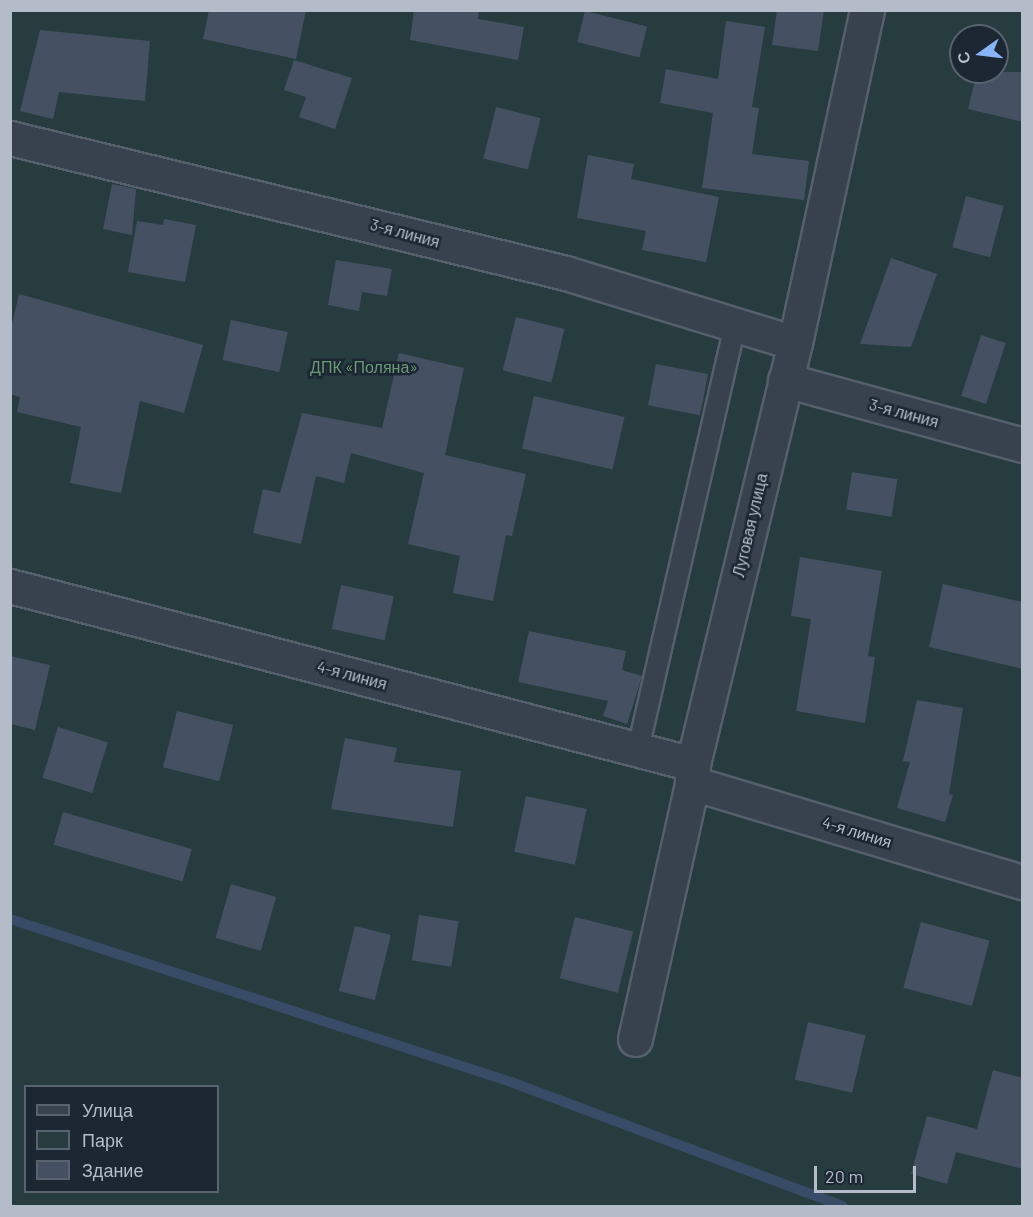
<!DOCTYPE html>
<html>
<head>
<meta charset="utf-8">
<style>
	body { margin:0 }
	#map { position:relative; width:1033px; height:1217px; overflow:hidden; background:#242f3e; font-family:Barlow,sans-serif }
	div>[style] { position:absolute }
	.green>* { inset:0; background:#263c3f }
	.stream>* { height:10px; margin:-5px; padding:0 5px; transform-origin:5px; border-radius:5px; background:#394c67 }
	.building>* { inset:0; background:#455162; transform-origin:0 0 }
	.roads { filter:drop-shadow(2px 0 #565f6c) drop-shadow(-2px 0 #565f6c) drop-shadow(0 2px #565f6c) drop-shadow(0 -2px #565f6c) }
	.lane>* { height:20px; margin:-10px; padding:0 10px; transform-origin:10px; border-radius:10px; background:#38414e }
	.street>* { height:33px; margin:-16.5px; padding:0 16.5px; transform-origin:16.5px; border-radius:16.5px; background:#38414e }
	span { translate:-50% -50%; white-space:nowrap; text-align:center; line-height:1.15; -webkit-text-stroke:5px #1d2633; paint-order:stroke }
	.street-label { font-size:16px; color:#b4bcc9 }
	.park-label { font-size:16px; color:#6b9a76 }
	.frame { position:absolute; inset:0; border:12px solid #b4bcc9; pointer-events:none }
	.legend { position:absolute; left:24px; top:1085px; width:195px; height:108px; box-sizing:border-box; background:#1d2633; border:2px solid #59626f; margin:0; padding:8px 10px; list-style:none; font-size:18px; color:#b4bcc9 }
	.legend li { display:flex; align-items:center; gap:12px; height:30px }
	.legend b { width:30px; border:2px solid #59626f }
	.north { position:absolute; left:949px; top:24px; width:60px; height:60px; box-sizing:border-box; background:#1d2633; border:2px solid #59626f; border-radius:50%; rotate:256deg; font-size:16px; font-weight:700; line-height:24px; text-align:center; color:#b4bcc9 }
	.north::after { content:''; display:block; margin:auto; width:21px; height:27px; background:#8ab4f8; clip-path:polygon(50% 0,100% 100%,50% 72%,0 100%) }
	.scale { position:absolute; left:814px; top:1166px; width:102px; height:27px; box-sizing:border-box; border:3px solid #b4bcc9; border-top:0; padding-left:8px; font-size:18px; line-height:21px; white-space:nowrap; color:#b4bcc9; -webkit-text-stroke:4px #1d2633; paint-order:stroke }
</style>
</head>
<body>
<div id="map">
	<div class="green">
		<i style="clip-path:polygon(evenodd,10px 11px,1022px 11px,1022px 1206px,11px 1206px,10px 11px,961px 36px,997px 36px,997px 72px,961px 72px,961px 36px,10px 11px,26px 1086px,218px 1086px,218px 1192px,26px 1192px,26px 1086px)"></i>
	</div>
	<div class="stream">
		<i style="left:10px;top:919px;width:527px;rotate:18.02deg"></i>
		<i style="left:511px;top:1082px;width:354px;rotate:20.5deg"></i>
	</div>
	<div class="building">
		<i style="clip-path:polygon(209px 10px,306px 10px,296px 59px,203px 39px)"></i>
		<i style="clip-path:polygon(414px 10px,479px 10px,478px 19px,524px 27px,518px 60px,410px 40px)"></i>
		<i style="clip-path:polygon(777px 10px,824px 10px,818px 51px,772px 45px)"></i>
		<i style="left:585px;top:11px;width:64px;height:32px;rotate:14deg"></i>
		<i style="clip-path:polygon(726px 21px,765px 27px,752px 107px,759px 108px,752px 154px,809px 161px,804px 200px,702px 188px,713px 113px,660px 103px,666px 69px,718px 79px)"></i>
		<i style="clip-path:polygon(40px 30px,150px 41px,145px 101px,59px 92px,53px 119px,20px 111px)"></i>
		<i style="clip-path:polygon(294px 60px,352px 78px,335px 129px,299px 117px,306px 97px,284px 90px)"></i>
		<i style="clip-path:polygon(977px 72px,1023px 72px,1023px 122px,968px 109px)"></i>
		<i style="left:496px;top:107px;width:46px;height:53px;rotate:14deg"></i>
		<i style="clip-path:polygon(588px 155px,634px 164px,631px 179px,719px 197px,706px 262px,642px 250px,646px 231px,577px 218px)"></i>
		<i style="clip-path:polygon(112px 184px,136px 189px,132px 235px,103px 229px)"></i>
		<i style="left:966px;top:196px;width:39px;height:53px;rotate:15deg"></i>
		<i style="clip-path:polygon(164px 219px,196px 225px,185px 282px,128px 272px,137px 221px,163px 225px)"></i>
		<i style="clip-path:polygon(891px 258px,937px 274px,911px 347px,860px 344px)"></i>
		<i style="clip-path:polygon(336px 260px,392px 269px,387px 296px,362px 292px,359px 311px,328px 305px)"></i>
		<i style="clip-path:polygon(19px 294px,203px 345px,184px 413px,140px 401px,121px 493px,70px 483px,81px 427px,17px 412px,20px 397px,10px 394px,10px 332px)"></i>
		<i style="left:516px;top:317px;width:50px;height:55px;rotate:14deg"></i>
		<i style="left:231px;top:320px;width:58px;height:41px;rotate:12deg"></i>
		<i style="left:981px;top:335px;width:26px;height:64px;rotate:18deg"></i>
		<i style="clip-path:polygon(399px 353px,464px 368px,445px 455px,526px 474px,512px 536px,506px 535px,493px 601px,453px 593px,460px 556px,408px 544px,424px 473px,351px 453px,344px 483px,316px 476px,301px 544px,253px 533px,263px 489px,280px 493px,302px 413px,382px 428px)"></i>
		<i style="left:656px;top:364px;width:53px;height:42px;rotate:11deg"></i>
		<i style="left:534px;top:396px;width:93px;height:54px;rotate:13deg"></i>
		<i style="left:852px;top:472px;width:46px;height:38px;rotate:9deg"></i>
		<i style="clip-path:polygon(800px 557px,882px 571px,868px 656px,875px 657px,865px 723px,796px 711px,811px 619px,791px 616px)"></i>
		<i style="clip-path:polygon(943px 584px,1023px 602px,1023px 669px,929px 647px)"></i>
		<i style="left:341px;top:585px;width:54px;height:45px;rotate:12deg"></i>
		<i style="clip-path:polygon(529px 631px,626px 651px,622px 670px,642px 676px,627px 724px,603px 716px,608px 701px,518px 682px)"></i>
		<i style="clip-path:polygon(10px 656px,50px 665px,35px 730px,10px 724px)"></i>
		<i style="clip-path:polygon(917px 700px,963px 708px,949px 794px,953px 795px,945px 822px,897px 808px,910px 762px,903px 761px)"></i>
		<i style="left:177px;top:711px;width:58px;height:58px;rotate:14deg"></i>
		<i style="left:58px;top:727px;width:52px;height:53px;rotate:17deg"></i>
		<i style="clip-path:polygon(345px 738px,397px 748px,394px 762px,461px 771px,453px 827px,331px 809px)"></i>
		<i style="left:526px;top:796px;width:62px;height:57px;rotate:12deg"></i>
		<i style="left:63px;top:812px;width:134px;height:34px;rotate:16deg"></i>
		<i style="left:231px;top:884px;width:47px;height:56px;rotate:16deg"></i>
		<i style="left:419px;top:915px;width:40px;height:46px;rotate:9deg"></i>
		<i style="left:575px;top:917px;width:60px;height:63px;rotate:14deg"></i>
		<i style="left:921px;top:922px;width:71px;height:68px;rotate:15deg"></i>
		<i style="left:355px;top:926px;width:37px;height:67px;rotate:14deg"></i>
		<i style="left:808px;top:1022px;width:59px;height:59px;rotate:13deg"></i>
		<i style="clip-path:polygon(993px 1070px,1023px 1078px,1023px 1169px,956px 1152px,947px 1184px,911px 1174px,927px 1116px,977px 1129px)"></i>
	</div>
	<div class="roads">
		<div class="lane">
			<i style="left:638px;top:749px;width:436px;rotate:-77.1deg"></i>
		</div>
		<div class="street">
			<i style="left:10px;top:138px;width:572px;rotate:13.65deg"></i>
			<i style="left:566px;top:273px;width:239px;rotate:17deg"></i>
			<i style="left:785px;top:380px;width:246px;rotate:15.3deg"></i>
			<i style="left:10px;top:586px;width:706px;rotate:14.61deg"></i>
			<i style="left:692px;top:783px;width:345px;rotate:16.7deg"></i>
			<i style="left:635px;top:1039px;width:262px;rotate:-77.4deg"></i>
			<i style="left:692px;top:783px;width:19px;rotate:-87deg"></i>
			<i style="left:693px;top:764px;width:433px;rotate:-76.4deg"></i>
			<i style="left:795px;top:343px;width:341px;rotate:-77.8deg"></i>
		</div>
	</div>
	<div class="street-label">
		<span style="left:405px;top:233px;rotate:15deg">3-я линия</span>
		<span style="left:904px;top:413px;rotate:15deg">3-я линия</span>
		<span style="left:750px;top:525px;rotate:-77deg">Луговая улица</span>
		<span style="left:352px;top:675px;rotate:15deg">4-я линия</span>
		<span style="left:857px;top:832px;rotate:17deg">4-я линия</span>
	</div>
	<div class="park-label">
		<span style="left:364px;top:367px">ДПК «Поляна»</span>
	</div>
	<div class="frame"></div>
	<ul class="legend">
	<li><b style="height:8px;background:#38414e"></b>Улица</li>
	<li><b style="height:16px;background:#263c3f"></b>Парк</li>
	<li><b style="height:16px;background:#455162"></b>Здание</li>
	</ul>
	<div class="north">С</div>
	<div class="scale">20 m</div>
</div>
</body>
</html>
